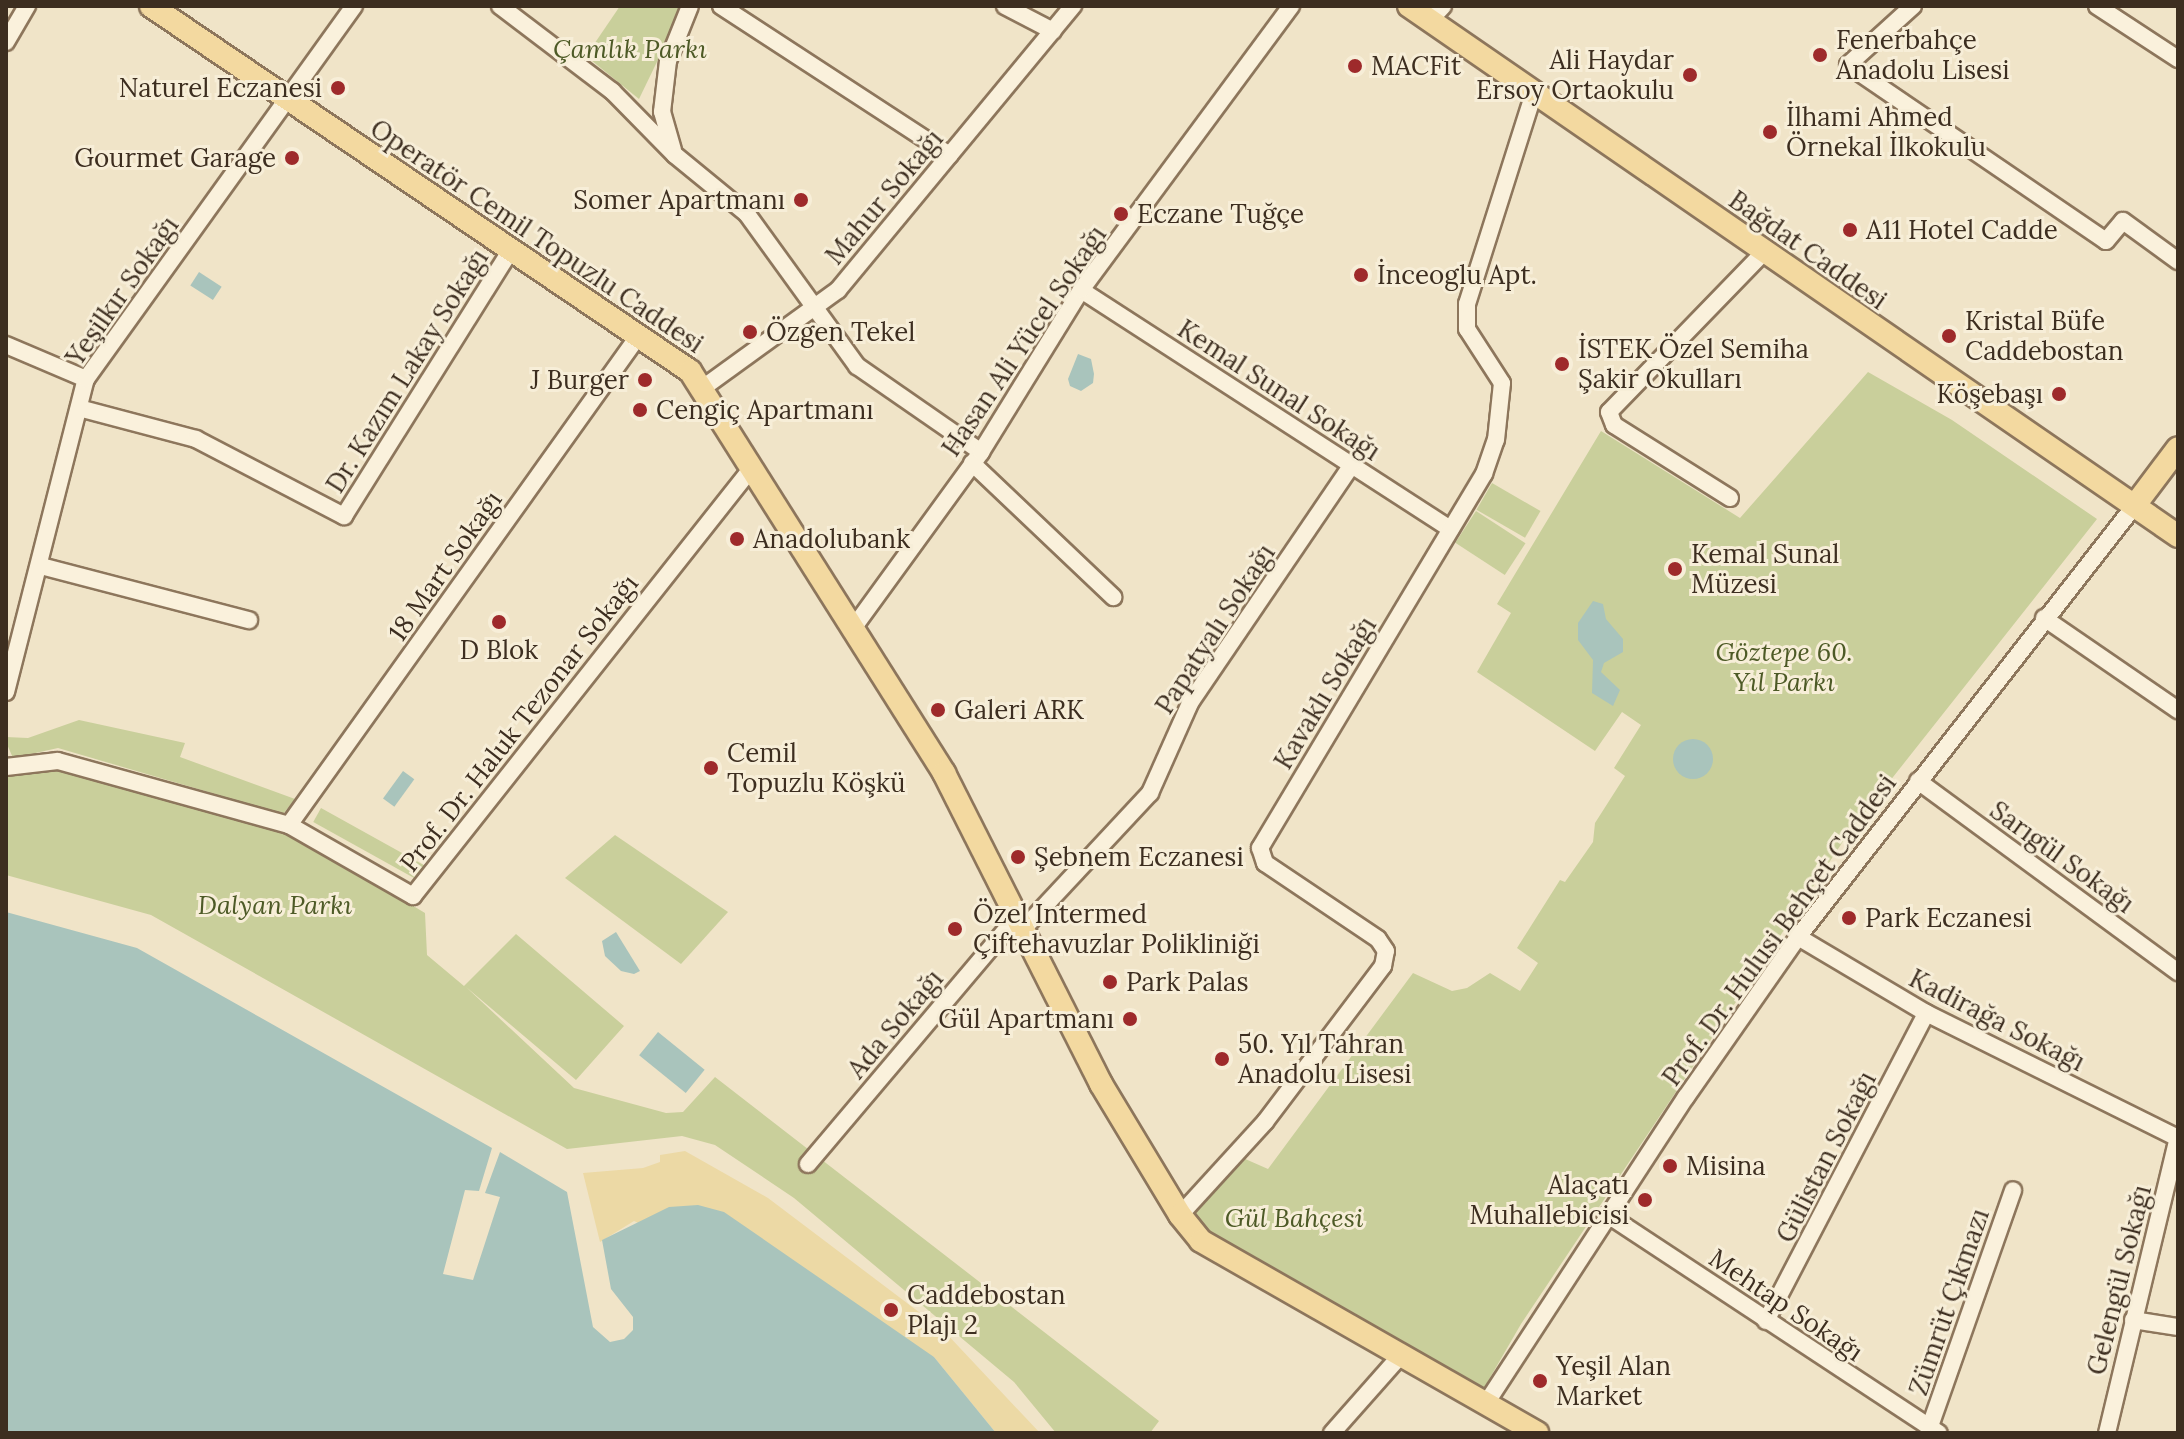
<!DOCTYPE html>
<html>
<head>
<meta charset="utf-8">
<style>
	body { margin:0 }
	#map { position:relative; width:2184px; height:1439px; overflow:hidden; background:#f0e4c8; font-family:Lora,serif }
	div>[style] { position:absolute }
	.green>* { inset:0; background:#c9cf9b; transform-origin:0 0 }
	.sand>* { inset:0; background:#ecd9a5 }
	.water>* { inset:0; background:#a9c4bc; transform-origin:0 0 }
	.round { border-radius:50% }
	.roads { filter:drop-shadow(2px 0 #8d765c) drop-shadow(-2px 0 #8d765c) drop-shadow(0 2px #8d765c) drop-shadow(0 -2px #8d765c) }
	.minor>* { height:16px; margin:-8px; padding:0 8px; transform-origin:8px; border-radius:8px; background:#faf1dc }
	.major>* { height:22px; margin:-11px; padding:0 11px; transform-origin:11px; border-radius:11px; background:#f3d9a0 }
	.dots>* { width:22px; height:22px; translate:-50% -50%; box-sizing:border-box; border:4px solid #f7eed8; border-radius:50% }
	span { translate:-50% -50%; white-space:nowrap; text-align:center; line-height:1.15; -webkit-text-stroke:6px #f7eed8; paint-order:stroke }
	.poi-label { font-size:26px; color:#3d2e20 }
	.left { translate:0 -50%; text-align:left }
	.right { translate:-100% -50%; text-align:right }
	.park-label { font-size:26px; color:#4d5a26; font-style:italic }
	.street-label { font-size:26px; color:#3d2e20 }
	.frame { position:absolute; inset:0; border:8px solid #3d2e20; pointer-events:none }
</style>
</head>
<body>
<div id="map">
	<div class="green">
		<i style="clip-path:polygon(620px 6px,684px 6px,639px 99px,586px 56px)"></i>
		<i style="clip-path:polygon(1868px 372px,1952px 420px,2097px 519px,1848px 834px,1521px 1324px,1484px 1388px,1353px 1319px,1202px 1226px,1193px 1213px,1243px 1158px,1268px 1169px,1413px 973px,1452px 991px,1467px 988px,1490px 973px,1520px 991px,1538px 963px,1517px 948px,1560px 880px,1565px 882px,1593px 842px,1595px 823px,1625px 776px,1614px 768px,1641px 725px,1622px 712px,1595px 751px,1477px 672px,1511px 613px,1497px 604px,1601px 431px,1740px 518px)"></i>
		<i style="left:1492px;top:483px;width:56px;height:31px;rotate:30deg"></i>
		<i style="left:1476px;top:511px;width:59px;height:38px;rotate:33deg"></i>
		<i style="clip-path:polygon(79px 720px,185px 743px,180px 757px,295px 799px,283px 814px,58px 748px,13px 758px,6px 742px,6px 737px,28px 738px)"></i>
		<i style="clip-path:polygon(51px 766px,293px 834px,425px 913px,427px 955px,464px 986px,516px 934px,624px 1026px,576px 1080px,466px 987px,574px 1088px,666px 1113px,683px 1112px,715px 1077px,1159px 1421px,1150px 1433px,1056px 1433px,1014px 1382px,794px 1198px,715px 1145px,682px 1136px,567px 1149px,151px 915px,6px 875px,6px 773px)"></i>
		<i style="left:321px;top:808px;width:122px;height:16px;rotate:29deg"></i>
		<i style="clip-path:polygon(615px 835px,728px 912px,681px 964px,565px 878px)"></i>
	</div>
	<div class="sand">
		<i style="clip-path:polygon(685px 1151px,768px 1198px,944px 1331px,1040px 1433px,996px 1433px,934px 1357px,634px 1221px,600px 1242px,583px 1173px,643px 1168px,660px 1162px,660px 1155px)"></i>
	</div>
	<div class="water">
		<i style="left:199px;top:272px;width:27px;height:16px;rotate:33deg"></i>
		<i style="clip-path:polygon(1078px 354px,1091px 359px,1094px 374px,1093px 383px,1081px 391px,1070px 386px,1068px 379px)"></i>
		<i style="clip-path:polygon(1593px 601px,1603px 604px,1606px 619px,1623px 639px,1623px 652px,1604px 663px,1601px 672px,1620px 690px,1613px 706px,1592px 693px,1593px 660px,1578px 640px,1578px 623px)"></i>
		<i class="round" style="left:1673px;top:739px;width:40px;height:40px"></i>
		<i style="left:403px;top:771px;width:14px;height:34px;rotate:36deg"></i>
		<i style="clip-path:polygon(6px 912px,137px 948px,492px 1148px,479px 1191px,465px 1190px,443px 1274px,473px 1280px,500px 1197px,485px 1193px,500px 1152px,567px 1192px,593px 1327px,610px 1342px,624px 1339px,633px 1330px,633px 1317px,611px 1289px,602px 1240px,669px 1207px,698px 1205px,724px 1212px,934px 1357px,996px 1433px,6px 1433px)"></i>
		<i style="clip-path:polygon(616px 932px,640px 971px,634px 974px,621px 971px,605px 956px,602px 941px)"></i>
		<i style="left:658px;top:1032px;width:60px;height:30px;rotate:39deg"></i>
	</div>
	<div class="roads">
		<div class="minor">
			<i style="left:500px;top:6px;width:141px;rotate:37.2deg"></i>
			<i style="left:612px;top:91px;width:90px;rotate:45.5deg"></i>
			<i style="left:675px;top:155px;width:93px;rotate:39.3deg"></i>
			<i style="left:747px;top:214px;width:188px;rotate:54.1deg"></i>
			<i style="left:857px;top:366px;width:151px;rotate:34.7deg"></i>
			<i style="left:721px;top:6px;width:273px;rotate:33.1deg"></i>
			<i style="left:1005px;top:6px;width:54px;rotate:27.5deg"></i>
			<i style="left:1913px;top:6px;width:88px;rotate:137.8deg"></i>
			<i style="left:1848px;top:65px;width:312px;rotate:34.3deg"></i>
			<i style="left:2106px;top:241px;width:26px;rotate:-50deg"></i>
			<i style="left:2123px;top:221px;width:68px;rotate:36deg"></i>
			<i style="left:2097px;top:6px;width:97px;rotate:33.2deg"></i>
			<i style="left:1432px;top:18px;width:16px;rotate:-47deg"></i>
			<i style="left:6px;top:42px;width:42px;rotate:-59.7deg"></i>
			<i style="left:673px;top:150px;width:40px;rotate:-106deg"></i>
			<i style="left:662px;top:112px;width:51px;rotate:-83.3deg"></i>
			<i style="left:668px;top:61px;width:59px;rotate:-68.2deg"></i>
			<i style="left:1081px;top:290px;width:440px;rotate:32.9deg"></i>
			<i style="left:6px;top:345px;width:87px;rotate:23deg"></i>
			<i style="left:704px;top:387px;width:165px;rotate:-35.9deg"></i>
			<i style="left:838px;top:290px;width:369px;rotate:-50.4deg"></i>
			<i style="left:79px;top:408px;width:121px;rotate:14.8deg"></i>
			<i style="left:196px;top:439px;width:167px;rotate:27.5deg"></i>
			<i style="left:344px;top:516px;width:313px;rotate:-57.9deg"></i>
			<i style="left:972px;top:463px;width:195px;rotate:43.5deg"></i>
			<i style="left:1730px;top:498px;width:137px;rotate:-147.8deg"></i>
			<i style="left:1614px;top:425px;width:14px;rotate:-111deg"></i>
			<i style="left:1609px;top:412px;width:220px;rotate:-45.9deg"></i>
			<i style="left:41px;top:566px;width:215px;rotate:14.6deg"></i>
			<i style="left:2044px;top:618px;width:163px;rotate:34.5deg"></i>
			<i style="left:854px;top:627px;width:216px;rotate:-54deg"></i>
			<i style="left:981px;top:452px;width:190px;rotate:-58.3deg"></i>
			<i style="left:1081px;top:290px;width:353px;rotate:-53.5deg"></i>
			<i style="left:6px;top:692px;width:323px;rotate:-75.7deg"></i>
			<i style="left:86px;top:379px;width:459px;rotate:-54.3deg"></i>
			<i style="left:6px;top:767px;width:52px;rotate:-6.6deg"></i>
			<i style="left:58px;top:761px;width:240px;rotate:15.5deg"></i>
			<i style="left:289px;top:825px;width:143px;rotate:29.8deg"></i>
			<i style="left:413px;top:896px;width:545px;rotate:-51.64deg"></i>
			<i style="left:1918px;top:781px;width:323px;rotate:36.3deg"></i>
			<i style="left:289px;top:825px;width:602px;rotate:-54.46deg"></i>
			<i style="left:1026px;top:926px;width:182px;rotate:-47deg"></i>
			<i style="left:1150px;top:793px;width:98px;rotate:-66deg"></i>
			<i style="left:1190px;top:703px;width:288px;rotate:-55.8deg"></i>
			<i style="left:1798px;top:937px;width:149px;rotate:30.7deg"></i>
			<i style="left:1926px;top:1013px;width:281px;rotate:26.4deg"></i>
			<i style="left:808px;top:1164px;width:327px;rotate:-49.8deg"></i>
			<i style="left:1180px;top:1215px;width:126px;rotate:-47.6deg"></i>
			<i style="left:1265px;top:1122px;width:196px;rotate:-52.9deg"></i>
			<i style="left:1383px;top:966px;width:15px;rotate:-79deg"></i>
			<i style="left:1386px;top:951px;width:14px;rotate:-124deg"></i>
			<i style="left:1378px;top:939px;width:136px;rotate:-146.1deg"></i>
			<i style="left:1265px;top:863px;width:16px;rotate:-108deg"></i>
			<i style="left:1260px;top:848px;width:436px;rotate:-59.1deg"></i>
			<i style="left:1484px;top:474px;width:36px;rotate:-71deg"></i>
			<i style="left:1496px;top:440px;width:57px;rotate:-84deg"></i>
			<i style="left:1502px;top:383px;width:64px;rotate:-122.9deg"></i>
			<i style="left:1467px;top:329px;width:25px;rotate:-90deg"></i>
			<i style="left:1467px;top:304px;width:218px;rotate:-72.4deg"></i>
			<i style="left:1608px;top:1215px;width:396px;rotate:33.4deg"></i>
			<i style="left:2133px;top:1320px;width:46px;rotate:8.8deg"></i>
			<i style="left:1766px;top:1321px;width:347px;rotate:-62.5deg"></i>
			<i style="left:1487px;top:1402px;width:364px;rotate:-56.9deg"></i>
			<i style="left:1686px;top:1097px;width:195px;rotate:-55deg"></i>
			<i style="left:1798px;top:937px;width:548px;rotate:-52.04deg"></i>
			<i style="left:1929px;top:1429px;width:253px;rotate:-70.6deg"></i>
			<i style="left:1332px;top:1433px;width:104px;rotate:-48.5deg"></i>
			<i style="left:2107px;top:1433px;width:303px;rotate:-76.5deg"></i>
		</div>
		<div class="major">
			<i style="left:151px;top:6px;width:651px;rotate:34.11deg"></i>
			<i style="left:690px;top:371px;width:476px;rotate:57.7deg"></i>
			<i style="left:944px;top:773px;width:348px;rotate:63.2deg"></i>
			<i style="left:1101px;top:1084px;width:153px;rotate:58.9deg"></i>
			<i style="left:1180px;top:1215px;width:33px;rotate:51deg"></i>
			<i style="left:1201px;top:1241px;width:387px;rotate:29.7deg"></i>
			<i style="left:1409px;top:6px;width:934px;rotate:34.57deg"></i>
			<i style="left:2135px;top:505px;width:71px;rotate:-53deg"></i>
		</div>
	</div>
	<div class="dots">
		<i style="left:1820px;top:55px;background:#9e2a2b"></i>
		<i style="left:1355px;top:66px;background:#9e2a2b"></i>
		<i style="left:1690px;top:75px;background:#9e2a2b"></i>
		<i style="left:338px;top:88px;background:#9e2a2b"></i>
		<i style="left:1770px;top:132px;background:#9e2a2b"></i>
		<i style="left:292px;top:158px;background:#9e2a2b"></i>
		<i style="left:801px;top:200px;background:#9e2a2b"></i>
		<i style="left:1121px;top:214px;background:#9e2a2b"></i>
		<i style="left:1850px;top:230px;background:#9e2a2b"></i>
		<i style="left:1361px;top:275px;background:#9e2a2b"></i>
		<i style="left:750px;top:332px;background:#9e2a2b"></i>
		<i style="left:1949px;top:336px;background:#9e2a2b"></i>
		<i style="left:1562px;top:364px;background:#9e2a2b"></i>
		<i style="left:645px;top:380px;background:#9e2a2b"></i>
		<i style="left:2059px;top:394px;background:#9e2a2b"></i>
		<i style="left:640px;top:410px;background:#9e2a2b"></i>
		<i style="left:737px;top:539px;background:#9e2a2b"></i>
		<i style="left:1675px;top:569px;background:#9e2a2b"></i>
		<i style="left:499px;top:622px;background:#9e2a2b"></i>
		<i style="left:938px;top:710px;background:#9e2a2b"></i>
		<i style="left:711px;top:768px;background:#9e2a2b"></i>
		<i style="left:1018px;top:857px;background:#9e2a2b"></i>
		<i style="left:1849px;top:918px;background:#9e2a2b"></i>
		<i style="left:955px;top:929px;background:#9e2a2b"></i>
		<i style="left:1110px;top:982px;background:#9e2a2b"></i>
		<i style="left:1130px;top:1019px;background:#9e2a2b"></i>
		<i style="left:1222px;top:1059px;background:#9e2a2b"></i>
		<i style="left:1670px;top:1166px;background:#9e2a2b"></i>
		<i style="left:1645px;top:1200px;background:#9e2a2b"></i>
		<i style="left:891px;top:1310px;background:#9e2a2b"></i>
		<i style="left:1540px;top:1381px;background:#9e2a2b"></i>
	</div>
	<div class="poi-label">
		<span class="left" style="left:1836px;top:55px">Fenerbahçe<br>Anadolu Lisesi</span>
		<span class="right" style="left:1674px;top:75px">Ali Haydar<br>Ersoy Ortaokulu</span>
		<span class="left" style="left:1371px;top:66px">MACFit</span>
		<span class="right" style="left:322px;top:88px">Naturel Eczanesi</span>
		<span class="left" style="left:1786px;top:132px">İlhami Ahmed<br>Örnekal İlkokulu</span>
		<span class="right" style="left:276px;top:158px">Gourmet Garage</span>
		<span class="right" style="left:785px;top:200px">Somer Apartmanı</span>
		<span class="left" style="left:1137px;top:214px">Eczane Tuğçe</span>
		<span class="left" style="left:1866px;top:230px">A11 Hotel Cadde</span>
		<span class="left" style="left:1377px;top:275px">İnceoglu Apt.</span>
		<span class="left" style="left:1965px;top:336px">Kristal Büfe<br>Caddebostan</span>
		<span class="left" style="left:766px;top:332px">Özgen Tekel</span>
		<span class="left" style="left:1578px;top:364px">İSTEK Özel Semiha<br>Şakir Okulları</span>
		<span class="right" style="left:629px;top:380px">J Burger</span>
		<span class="right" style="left:2043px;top:394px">Köşebaşı</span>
		<span class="left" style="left:656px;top:410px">Cengiç Apartmanı</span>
		<span class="left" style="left:753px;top:539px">Anadolubank</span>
		<span class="left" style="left:1691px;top:569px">Kemal Sunal<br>Müzesi</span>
		<span style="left:499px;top:650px">D Blok</span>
		<span class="left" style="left:954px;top:710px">Galeri ARK</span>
		<span class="left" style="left:727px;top:768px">Cemil<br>Topuzlu Köşkü</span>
		<span class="left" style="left:1034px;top:857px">Şebnem Eczanesi</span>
		<span class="left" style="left:973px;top:929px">Özel Intermed<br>Çiftehavuzlar Polikliniği</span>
		<span class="left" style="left:1865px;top:918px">Park Eczanesi</span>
		<span class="left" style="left:1126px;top:982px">Park Palas</span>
		<span class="right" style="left:1114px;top:1019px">Gül Apartmanı</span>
		<span class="left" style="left:1238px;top:1059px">50. Yıl Tahran<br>Anadolu Lisesi</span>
		<span class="left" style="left:1686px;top:1166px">Misina</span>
		<span class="right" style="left:1629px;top:1200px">Alaçatı<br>Muhallebicisi</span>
		<span class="left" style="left:907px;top:1310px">Caddebostan<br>Plajı 2</span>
		<span class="left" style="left:1556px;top:1381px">Yeşil Alan<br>Market</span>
	</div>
	<div class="park-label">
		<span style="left:630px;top:49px">Çamlık Parkı</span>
		<span style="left:1784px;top:667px">Göztepe 60.<br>Yıl Parkı</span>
		<span style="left:275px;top:905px">Dalyan Parkı</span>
		<span style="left:1294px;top:1218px">Gül Bahçesi</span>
	</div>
	<div class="street-label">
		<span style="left:884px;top:197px;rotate:-50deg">Mahur Sokağı</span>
		<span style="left:537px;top:236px;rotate:34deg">Operatör Cemil Topuzlu Caddesi</span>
		<span style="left:1808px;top:250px;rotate:35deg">Bağdat Caddesi</span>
		<span style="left:122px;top:291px;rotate:-55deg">Yeşilkır Sokağı</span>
		<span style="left:1024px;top:341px;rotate:-56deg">Hasan Ali Yücel Sokağı</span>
		<span style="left:407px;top:371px;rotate:-58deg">Dr. Kazım Lakay Sokağı</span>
		<span style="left:1279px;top:390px;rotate:33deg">Kemal Sunal Sokağı</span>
		<span style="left:445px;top:566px;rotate:-55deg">18 Mart Sokağı</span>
		<span style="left:1215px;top:629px;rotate:-57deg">Papatyalı Sokağı</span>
		<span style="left:1325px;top:693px;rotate:-59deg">Kavaklı Sokağı</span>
		<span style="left:519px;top:723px;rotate:-52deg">Prof. Dr. Haluk Tezonar Sokağı</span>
		<span style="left:2062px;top:857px;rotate:36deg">Sarıgül Sokağı</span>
		<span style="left:1779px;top:930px;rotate:-54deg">Prof. Dr. Hulusi Behçet Caddesi</span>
		<span style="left:1997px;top:1020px;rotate:27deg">Kadirağa Sokağı</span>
		<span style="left:895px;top:1024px;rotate:-50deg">Ada Sokağı</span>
		<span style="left:1826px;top:1157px;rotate:-63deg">Gülistan Sokağı</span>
		<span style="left:2119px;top:1280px;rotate:-76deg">Gelengül Sokağı</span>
		<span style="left:1949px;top:1302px;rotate:-71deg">Zümrüt Çıkmazı</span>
		<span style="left:1786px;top:1305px;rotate:34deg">Mehtap Sokağı</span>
	</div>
	<div class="frame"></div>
</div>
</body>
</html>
